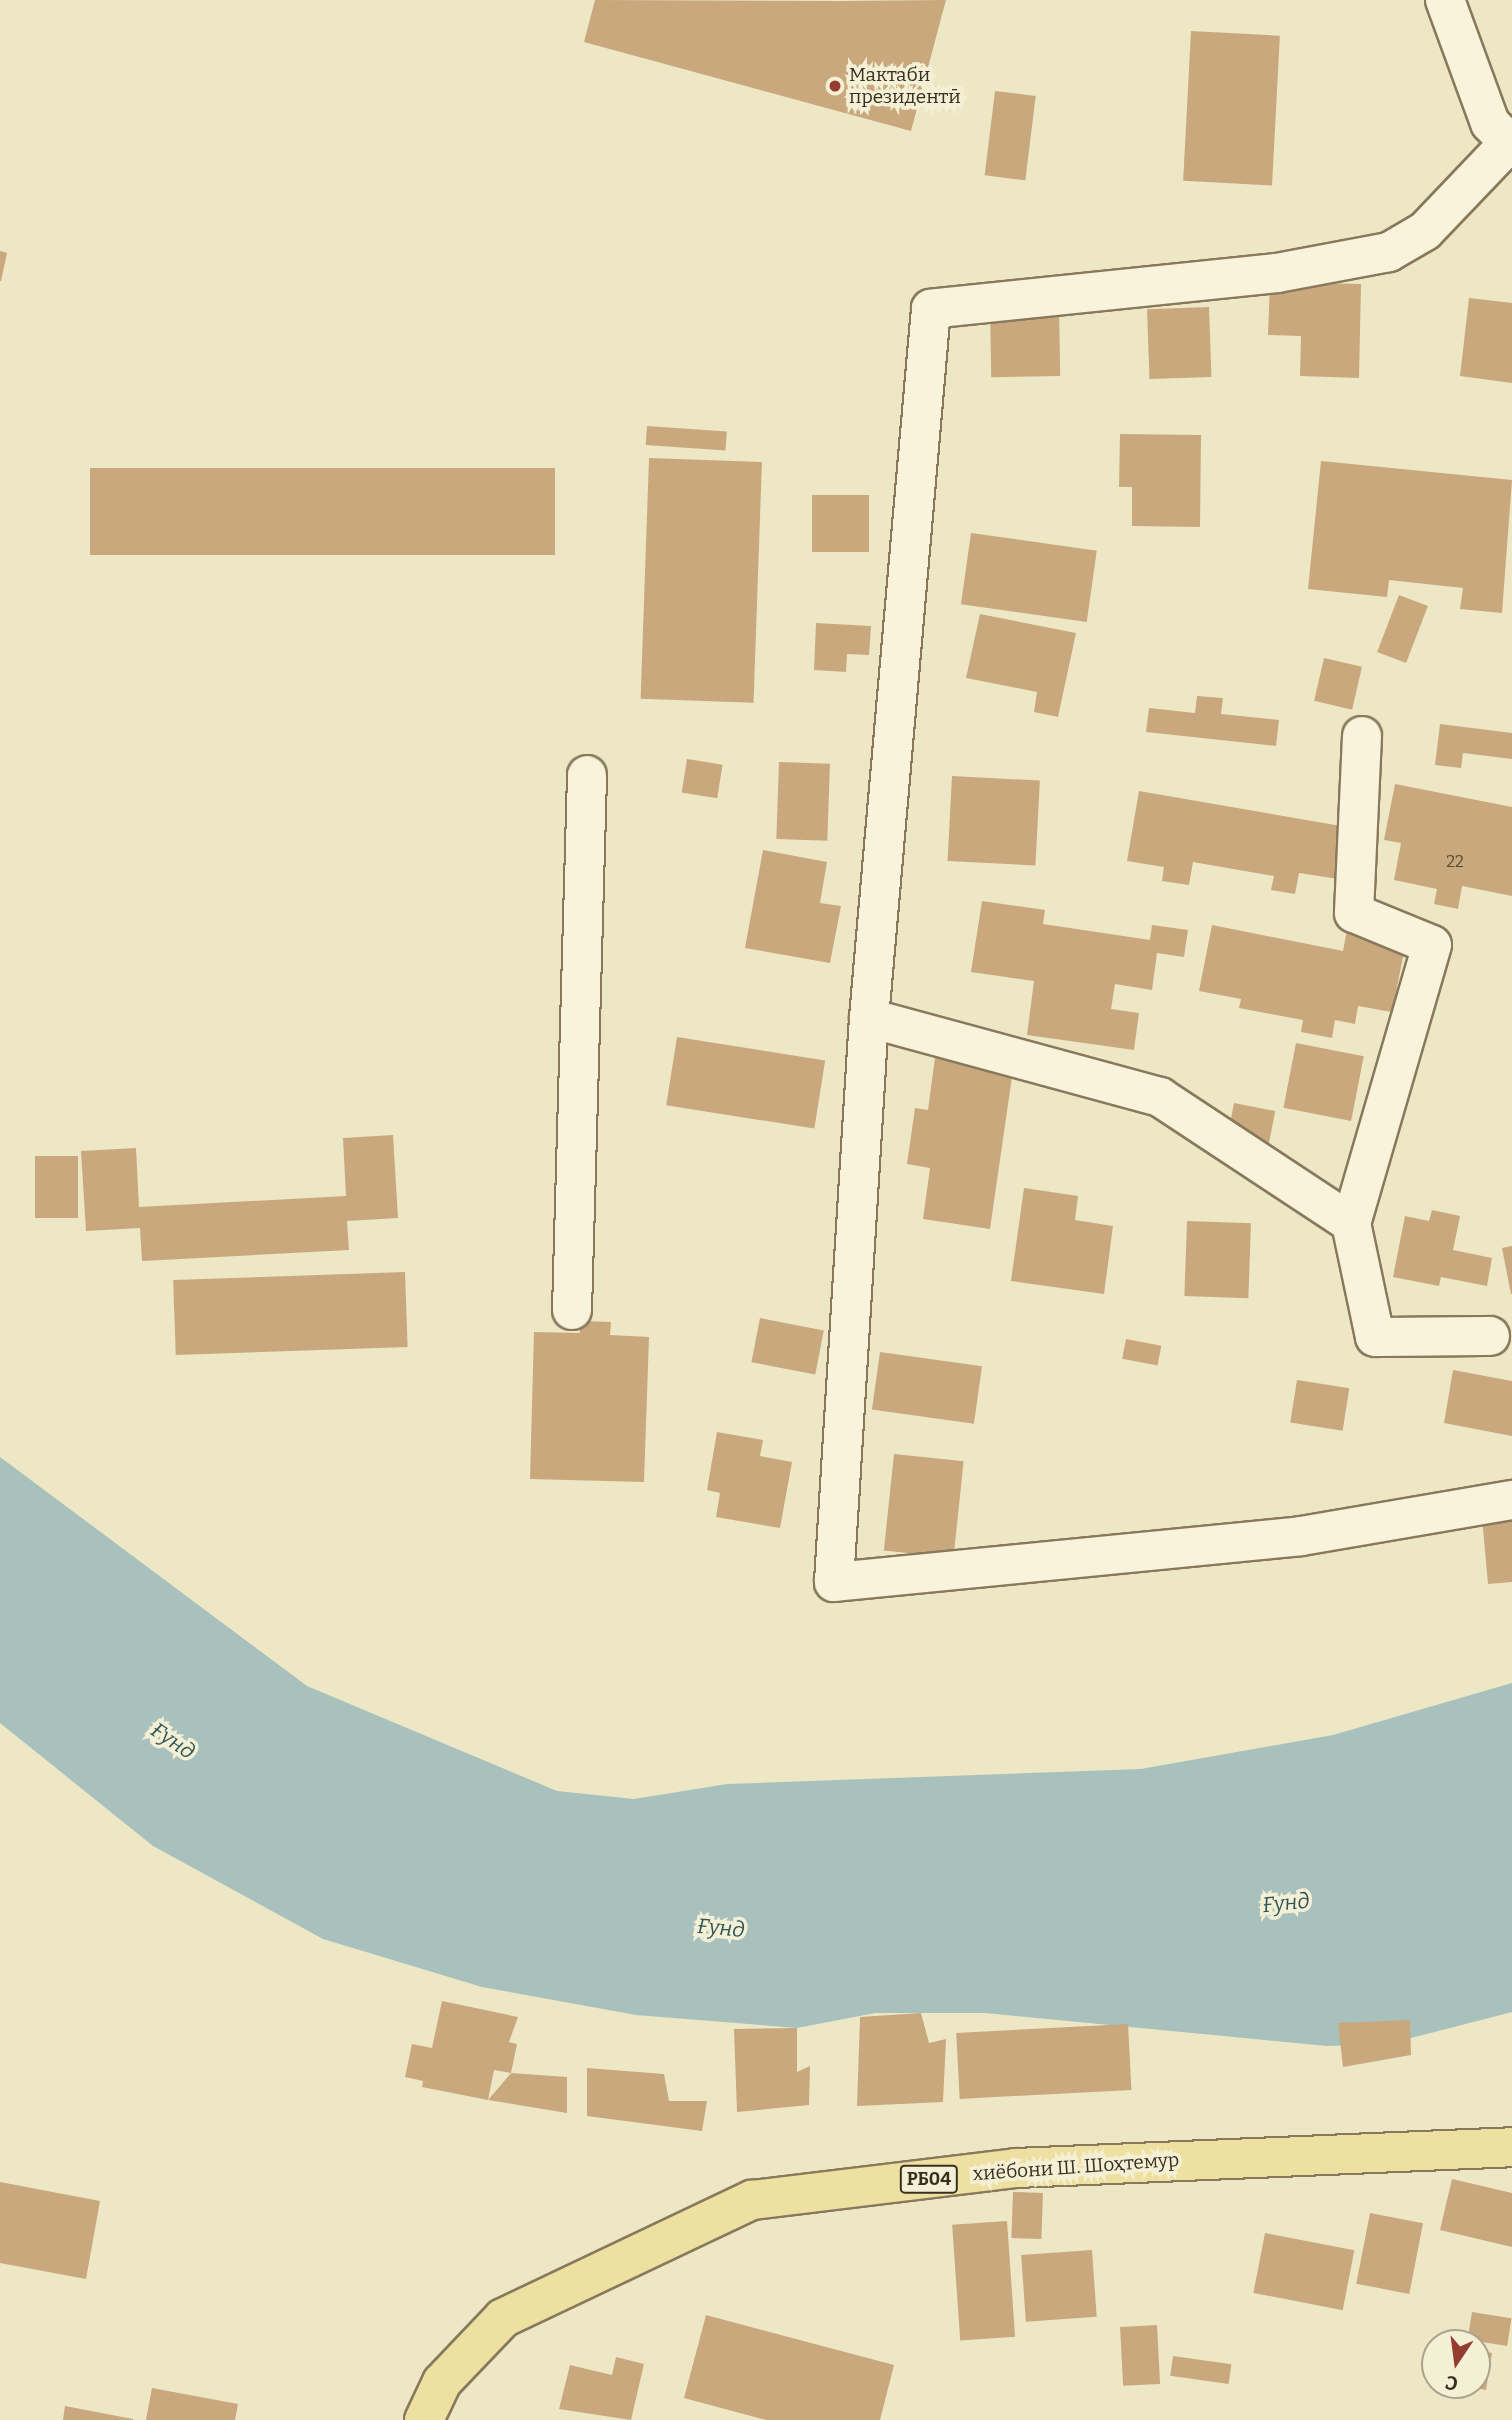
<!DOCTYPE html>
<html>
<head>
<meta charset="utf-8">
<style>
	body { margin:0 }
	#map { position:relative; width:1512px; height:2420px; overflow:hidden; background:#ede7c6; font-family:Bitter,serif }
	div>[style] { position:absolute }
	.water>* { inset:0; background:#a8c1bd }
	.building>* { inset:0; background:#c9a87e; transform-origin:0 0 }
	.roads { filter:drop-shadow(2px 0 #88795d) drop-shadow(-2px 0 #88795d) drop-shadow(0 2px #88795d) drop-shadow(0 -2px #88795d) }
	.minor>* { height:38px; margin:-19px; padding:0 19px; transform-origin:19px; border-radius:19px; background:#f8f3da }
	.major>* { height:38px; margin:-19px; padding:0 19px; transform-origin:19px; border-radius:19px; background:#eee0a0 }
	.dots>* { width:19px; height:19px; translate:-50% -50%; box-sizing:border-box; border:4px solid #f4f0d6; border-radius:50% }
	span { translate:-50% -50%; white-space:nowrap; text-align:center; line-height:1.15; -webkit-text-stroke:7px #f4f0d6; paint-order:stroke }
	.number-label { font-size:16px; color:#5c4d38 }
	.number-label span { -webkit-text-stroke-width:0 }
	.shield-label span { padding:2px 5px; background:#f4f0d6; border:2px solid; border-radius:5px; -webkit-text-stroke-width:0 }
	.shield-label { font-size:18px; color:#382f20; font-weight:700 }
	.poi-label { font-size:19px; color:#382f20 }
	.left { translate:0 -50%; text-align:left }
	.street-label { font-size:19px; color:#382f20 }
	.water-label { font-size:21px; color:#305557; font-style:italic }
	.north { position:absolute; left:1421px; top:2329px; width:70px; height:70px; box-sizing:border-box; background:#f4f0d6; border:2px solid #a9a38d; border-radius:50%; rotate:193deg; font-size:19px; font-weight:700; line-height:28px; text-align:center; color:#382f20 }
	.north::after { content:''; display:block; margin:auto; width:24px; height:32px; background:#943c2f; clip-path:polygon(50% 0,100% 100%,50% 72%,0 100%) }
</style>
</head>
<body>
<div id="map">
	<div class="water">
		<i style="clip-path:polygon(0 1457px,307px 1686px,557px 1791px,634px 1799px,727px 1784px,1141px 1769px,1333px 1735px,1512px 1683px,1512px 2012px,1388px 2044px,1327px 2046px,985px 2013px,875px 2013px,797px 2028px,636px 2015px,482px 1987px,323px 1939px,153px 1846px,0 1723px)"></i>
	</div>
	<div class="building">
		<i style="clip-path:polygon(595px 0,842px 1px,946px 0,911px 131px,584px 42px)"></i>
		<i style="left:1191px;top:31px;width:89px;height:150px;rotate:3deg"></i>
		<i style="left:995px;top:91px;width:41px;height:85px;rotate:7deg"></i>
		<i style="clip-path:polygon(0 251px,7px 253px,1px 281px,0 281px)"></i>
		<i style="clip-path:polygon(1270px 282px,1361px 284px,1359px 378px,1300px 376px,1301px 336px,1268px 335px)"></i>
		<i style="clip-path:polygon(1469px 298px,1512px 303px,1512px 383px,1460px 376px)"></i>
		<i style="left:1059px;top:306px;width:70px;height:69px;rotate:89deg"></i>
		<i style="left:1209px;top:307px;width:70px;height:62px;rotate:88deg"></i>
		<i style="left:647px;top:426px;width:80px;height:19px;rotate:4deg"></i>
		<i style="clip-path:polygon(1120px 434px,1201px 435px,1200px 527px,1132px 526px,1132px 487px,1119px 487px)"></i>
		<i style="left:649px;top:458px;width:113px;height:241px;rotate:2deg"></i>
		<i style="clip-path:polygon(1321px 461px,1512px 480px,1502px 613px,1460px 609px,1463px 588px,1389px 580px,1387px 597px,1308px 589px)"></i>
		<i style="left:90px;top:468px;width:465px;height:87px"></i>
		<i style="left:812px;top:495px;width:57px;height:57px"></i>
		<i style="left:971px;top:533px;width:127px;height:72px;rotate:8deg"></i>
		<i style="left:1399px;top:595px;width:31px;height:61px;rotate:21deg"></i>
		<i style="clip-path:polygon(980px 614px,1076px 633px,1058px 717px,1034px 712px,1037px 692px,966px 678px)"></i>
		<i style="clip-path:polygon(816px 623px,871px 626px,869px 655px,847px 654px,846px 672px,814px 670px)"></i>
		<i style="left:1324px;top:658px;width:39px;height:44px;rotate:13deg"></i>
		<i style="clip-path:polygon(1197px 696px,1223px 698px,1221px 714px,1279px 720px,1276px 746px,1146px 732px,1149px 708px,1195px 713px)"></i>
		<i style="clip-path:polygon(1440px 724px,1512px 733px,1512px 759px,1463px 753px,1461px 768px,1435px 765px)"></i>
		<i style="left:687px;top:759px;width:36px;height:34px;rotate:9deg"></i>
		<i style="left:779px;top:762px;width:51px;height:77px;rotate:2deg"></i>
		<i style="left:952px;top:776px;width:88px;height:85px;rotate:3deg"></i>
		<i style="clip-path:polygon(1395px 784px,1512px 807px,1512px 896px,1462px 886px,1458px 909px,1434px 904px,1437px 889px,1394px 880px,1401px 843px,1384px 840px)"></i>
		<i style="clip-path:polygon(1139px 791px,1347px 827px,1338px 879px,1299px 873px,1295px 894px,1271px 890px,1274px 876px,1193px 862px,1189px 885px,1162px 881px,1164px 867px,1127px 861px)"></i>
		<i style="clip-path:polygon(763px 850px,827px 862px,820px 903px,841px 906px,830px 963px,745px 948px)"></i>
		<i style="clip-path:polygon(982px 901px,1045px 910px,1043px 924px,1150px 940px,1152px 925px,1188px 930px,1184px 957px,1157px 953px,1152px 990px,1115px 984px,1111px 1009px,1139px 1013px,1134px 1050px,1027px 1035px,1034px 981px,971px 972px)"></i>
		<i style="clip-path:polygon(1212px 925px,1343px 951px,1347px 930px,1406px 942px,1392px 1012px,1358px 1006px,1355px 1024px,1335px 1020px,1332px 1038px,1301px 1032px,1303px 1020px,1239px 1008px,1241px 999px,1199px 991px)"></i>
		<i style="left:677px;top:1037px;width:150px;height:69px;rotate:9deg"></i>
		<i style="left:1296px;top:1043px;width:69px;height:66px;rotate:11deg"></i>
		<i style="clip-path:polygon(935px 1058px,1013px 1070px,990px 1229px,923px 1219px,930px 1168px,907px 1164px,915px 1108px,928px 1110px)"></i>
		<i style="left:1234px;top:1103px;width:42px;height:34px;rotate:11deg"></i>
		<i style="clip-path:polygon(393px 1135px,398px 1218px,347px 1221px,349px 1250px,142px 1261px,140px 1228px,86px 1231px,81px 1151px,136px 1148px,139px 1207px,346px 1196px,343px 1138px)"></i>
		<i style="left:35px;top:1156px;width:43px;height:62px"></i>
		<i style="clip-path:polygon(1024px 1188px,1078px 1196px,1075px 1220px,1113px 1226px,1104px 1294px,1011px 1281px)"></i>
		<i style="clip-path:polygon(1432px 1210px,1460px 1216px,1453px 1250px,1492px 1258px,1487px 1286px,1441px 1277px,1439px 1286px,1393px 1277px,1405px 1216px,1429px 1221px)"></i>
		<i style="left:1187px;top:1221px;width:64px;height:75px;rotate:2deg"></i>
		<i style="clip-path:polygon(1512px 1246px,1512px 1294px,1511px 1294px,1502px 1248px)"></i>
		<i style="left:405px;top:1272px;width:75px;height:232px;rotate:88deg"></i>
		<i style="left:760px;top:1318px;width:65px;height:45px;rotate:11deg"></i>
		<i style="clip-path:polygon(580px 1321px,611px 1322px,610px 1335px,649px 1337px,644px 1482px,530px 1479px,534px 1332px,580px 1333px)"></i>
		<i style="left:1126px;top:1339px;width:36px;height:20px;rotate:11deg"></i>
		<i style="left:880px;top:1352px;width:103px;height:58px;rotate:8deg"></i>
		<i style="clip-path:polygon(1453px 1370px,1512px 1381px,1512px 1436px,1444px 1423px)"></i>
		<i style="left:1297px;top:1380px;width:53px;height:43px;rotate:9deg"></i>
		<i style="clip-path:polygon(717px 1432px,763px 1440px,760px 1456px,792px 1462px,780px 1528px,716px 1517px,720px 1493px,707px 1490px)"></i>
		<i style="left:894px;top:1454px;width:70px;height:97px;rotate:6deg"></i>
		<i style="clip-path:polygon(1512px 1512px,1512px 1582px,1488px 1584px,1482px 1517px)"></i>
		<i style="clip-path:polygon(442px 2001px,518px 2017px,509px 2042px,517px 2044px,511px 2073px,494px 2070px,488px 2100px,511px 2073px,567px 2077px,567px 2113px,488px 2100px,422px 2087px,423px 2081px,405px 2077px,412px 2044px,432px 2048px)"></i>
		<i style="clip-path:polygon(921px 2013px,929px 2043px,946px 2039px,943px 2102px,857px 2106px,860px 2017px)"></i>
		<i style="clip-path:polygon(1410px 2020px,1411px 2055px,1343px 2067px,1338px 2023px)"></i>
		<i style="left:1128px;top:2024px;width:66px;height:172px;rotate:87deg"></i>
		<i style="clip-path:polygon(797px 2028px,797px 2072px,810px 2066px,809px 2105px,737px 2112px,734px 2029px)"></i>
		<i style="clip-path:polygon(587px 2068px,664px 2074px,669px 2101px,707px 2101px,702px 2131px,587px 2116px)"></i>
		<i style="clip-path:polygon(1452px 2179px,1512px 2193px,1512px 2247px,1440px 2230px)"></i>
		<i style="clip-path:polygon(0 2182px,100px 2201px,86px 2279px,0 2263px)"></i>
		<i style="left:1013px;top:2192px;width:30px;height:46px;rotate:2deg"></i>
		<i style="left:1370px;top:2213px;width:54px;height:72px;rotate:11deg"></i>
		<i style="left:1007px;top:2221px;width:116px;height:55px;rotate:86deg"></i>
		<i style="left:1265px;top:2233px;width:91px;height:61px;rotate:11deg"></i>
		<i style="left:1092px;top:2250px;width:67px;height:71px;rotate:86deg"></i>
		<i style="left:1472px;top:2312px;width:40px;height:28px;rotate:9deg"></i>
		<i style="clip-path:polygon(706px 2315px,894px 2365px,880px 2420px,766px 2420px,684px 2398px)"></i>
		<i style="left:1157px;top:2325px;width:59px;height:37px;rotate:87deg"></i>
		<i style="clip-path:polygon(1477px 2350px,1492px 2353px,1486px 2390px,1467px 2386px,1477px 2385px)"></i>
		<i style="left:1173px;top:2356px;width:59px;height:20px;rotate:8deg"></i>
		<i style="clip-path:polygon(616px 2357px,644px 2364px,631px 2420px,559px 2409px,570px 2365px,612px 2375px)"></i>
		<i style="clip-path:polygon(152px 2388px,238px 2404px,235px 2420px,146px 2420px)"></i>
		<i style="clip-path:polygon(65px 2406px,133px 2419px,133px 2420px,63px 2420px)"></i>
	</div>
	<div class="roads">
		<div class="minor">
			<i style="left:1445px;top:0;width:131px;rotate:69.9deg"></i>
			<i style="left:1490px;top:123px;width:32px;rotate:46deg"></i>
			<i style="left:1508px;top:144px;width:120px;rotate:133.7deg"></i>
			<i style="left:1425px;top:231px;width:42px;rotate:149.7deg"></i>
			<i style="left:1389px;top:252px;width:114px;rotate:169.4deg"></i>
			<i style="left:1277px;top:273px;width:348px;rotate:174.1deg"></i>
			<i style="left:931px;top:309px;width:712px;rotate:95deg"></i>
			<i style="left:869px;top:1018px;width:565px;rotate:93.55deg"></i>
			<i style="left:834px;top:1582px;width:469px;rotate:-5.6deg"></i>
			<i style="left:1301px;top:1536px;width:214px;rotate:-9.7deg"></i>
			<i style="left:1362px;top:736px;width:177px;rotate:92.6deg"></i>
			<i style="left:1354px;top:913px;width:84px;rotate:22.3deg"></i>
			<i style="left:1432px;top:945px;width:290px;rotate:106.2deg"></i>
			<i style="left:1351px;top:1223px;width:116px;rotate:78.1deg"></i>
			<i style="left:1375px;top:1337px;width:115px;rotate:-0.5deg"></i>
			<i style="left:869px;top:1018px;width:302px;rotate:15.2deg"></i>
			<i style="left:1160px;top:1097px;width:229px;rotate:33.4deg"></i>
			<i style="left:572px;top:1310px;width:535px;rotate:-88.39deg"></i>
		</div>
		<div class="major">
			<i style="left:424px;top:2420px;width:42px;rotate:-64.7deg"></i>
			<i style="left:442px;top:2382px;width:88px;rotate:-46.4deg"></i>
			<i style="left:503px;top:2318px;width:276px;rotate:-25.4deg"></i>
			<i style="left:752px;top:2200px;width:266px;rotate:-6.9deg"></i>
			<i style="left:1016px;top:2168px;width:496px;rotate:-2.4deg"></i>
		</div>
	</div>
	<div class="dots">
		<i style="left:835px;top:86px;background:#943c2f"></i>
	</div>
	<div class="number-label">
		<span style="left:1455px;top:862px">22</span>
	</div>
	<div class="shield-label">
		<span style="left:929px;top:2179px">РБ04</span>
	</div>
	<div class="poi-label">
		<span class="left" style="left:849px;top:86px">Мактаби<br>президентӣ</span>
	</div>
	<div class="street-label">
		<span style="left:1076px;top:2167px;rotate:-4deg">хиёбони Ш. Шоҳтемур</span>
	</div>
	<div class="water-label">
		<span style="left:173px;top:1741px;rotate:34deg">Ғунд</span>
		<span style="left:1286px;top:1903px;rotate:-6deg">Ғунд</span>
		<span style="left:721px;top:1928px;rotate:5deg">Ғунд</span>
	</div>
	<div class="north">С</div>
</div>
</body>
</html>
